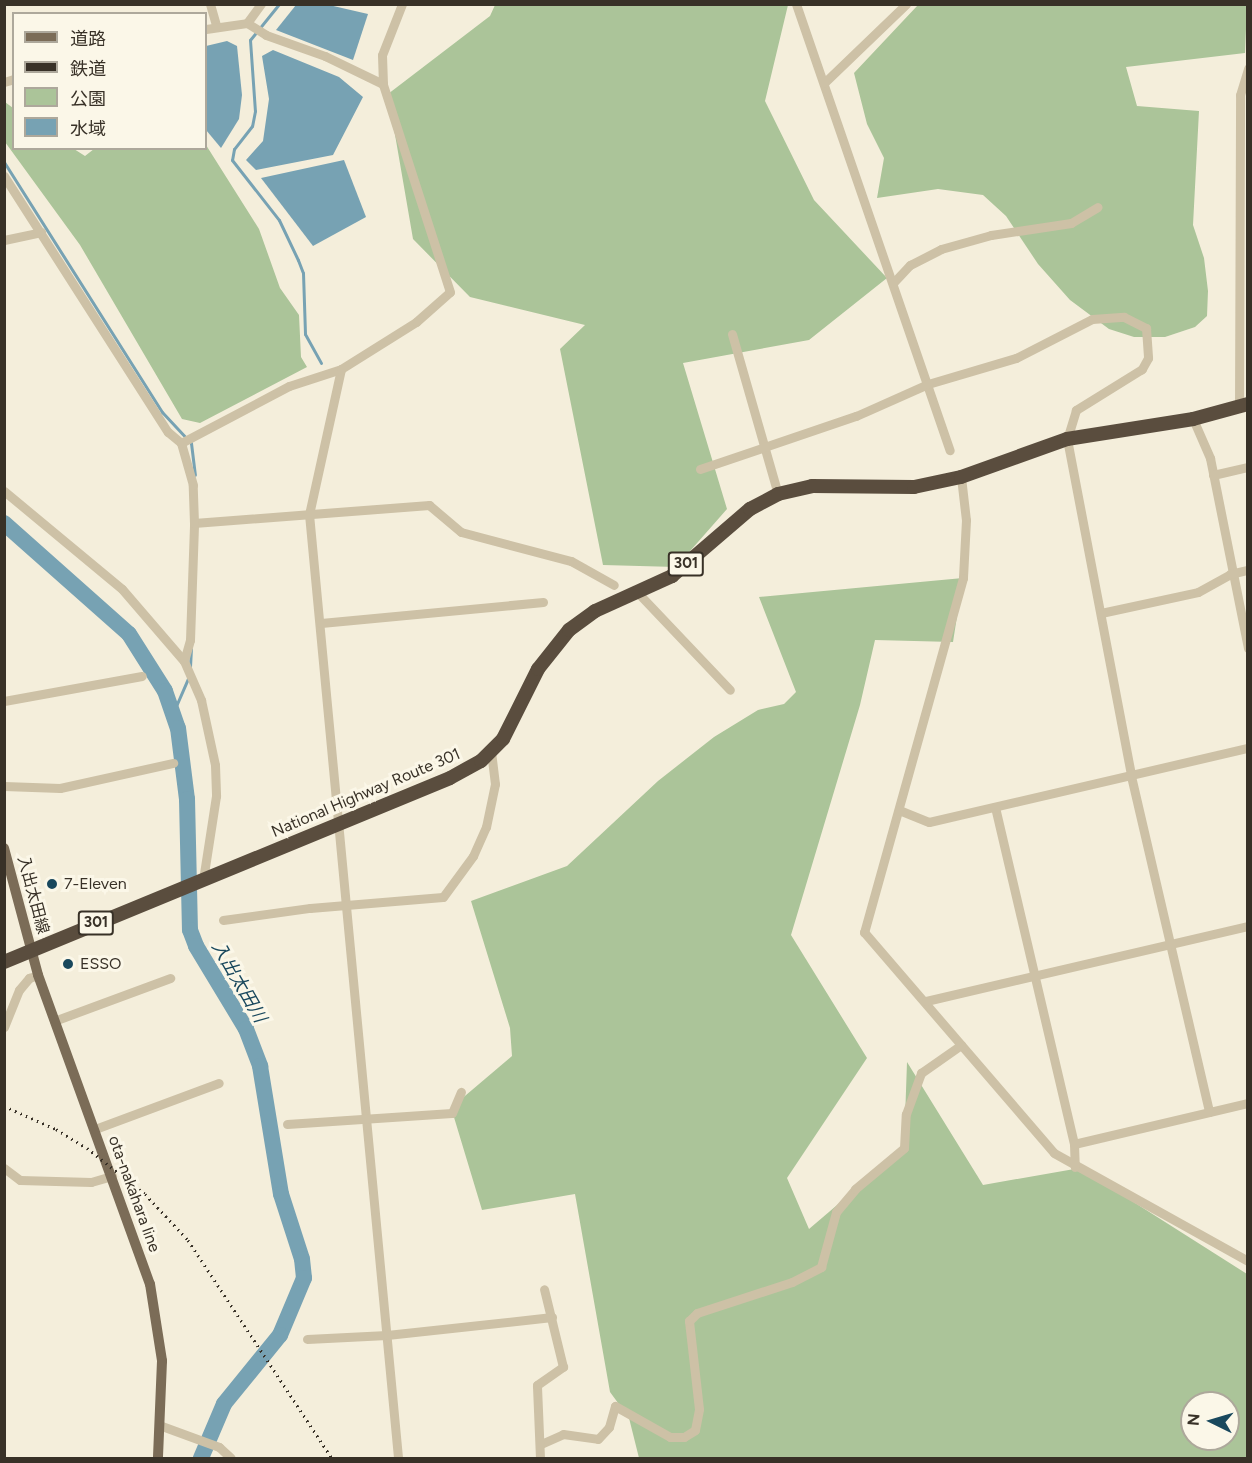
<!DOCTYPE html>
<html>
<head>
<meta charset="utf-8">
<style>
	body { margin:0 }
	#map { position:relative; width:1252px; height:1463px; overflow:hidden; background:#f4eedb; font-family:Figtree,"Noto Sans JP",sans-serif }
	div>[style] { position:absolute }
	.green>* { inset:0; background:#abc499 }
	.water>* { inset:0; background:#77a2b3 }
	.stream>* { height:3px; margin:-1.5px; padding:0 1.5px; transform-origin:1.5px; border-radius:1.5px; background:#77a2b3 }
	.river>* { height:16px; margin:-8px; padding:0 8px; transform-origin:8px; border-radius:8px; background:#77a2b3 }
	.minor>* { height:9px; margin:-4.5px; padding:0 4.5px; transform-origin:4.5px; border-radius:4.5px; background:#cdc1a6 }
	.major>* { height:10px; margin:-5px; padding:0 5px; transform-origin:5px; border-radius:5px; background:#7b6c57 }
	.highway>* { height:14px; margin:-7px; padding:0 7px; transform-origin:7px; border-radius:7px; background:#5a4d3e }
	.rail>* { height:3px; margin-top:-1.5px; transform-origin:0; background:repeating-linear-gradient(90deg,#383127 0 1.5px,transparent 0 6px) }
	.dots>* { width:16px; height:16px; translate:-50% -50%; box-sizing:border-box; border:3px solid #fbf7e8; border-radius:50% }
	span { translate:-50% -50%; white-space:nowrap; text-align:center; line-height:1.15; -webkit-text-stroke:6px #fbf7e8; paint-order:stroke }
	.shield-label span { padding:2px 4px; background:#fbf7e8; border:2px solid; border-radius:4px; -webkit-text-stroke-width:0 }
	.shield-label { font-size:15px; color:#383127; font-weight:700 }
	.street-label { font-size:16px; color:#383127 }
	.poi-label { font-size:16px; color:#383127 }
	.left { translate:0 -50%; text-align:left }
	.water-label { font-size:18px; color:#19485d; font-style:italic }
	.frame { position:absolute; inset:0; border:6px solid #383127; pointer-events:none }
	.legend { position:absolute; left:12px; top:12px; width:195px; height:138px; box-sizing:border-box; background:#fbf7e8; border:2px solid #ada89b; margin:0; padding:8px 10px; list-style:none; font-size:18px; color:#383127 }
	.legend li { display:flex; align-items:center; gap:12px; height:30px }
	.legend b { width:30px; border:2px solid #ada89b }
	.north { position:absolute; left:1180px; top:1391px; width:60px; height:60px; box-sizing:border-box; background:#fbf7e8; border:2px solid #ada89b; border-radius:50%; rotate:275deg; font-size:16px; font-weight:700; line-height:24px; text-align:center; color:#383127 }
	.north::after { content:''; display:block; margin:auto; width:21px; height:27px; background:#19485d; clip-path:polygon(50% 0,100% 100%,50% 72%,0 100%) }
</style>
</head>
<body>
<div id="map">
	<div class="green">
		<i style="clip-path:polygon(495px 5px,788px 5px,765px 101px,814px 200px,887px 278px,809px 340px,683px 363px,727px 509px,676px 567px,603px 565px,560px 349px,585px 325px,470px 297px,413px 239px,388px 94px,490px 16px)"></i>
		<i style="clip-path:polygon(918px 5px,1247px 5px,1245px 53px,1126px 67px,1137px 106px,1199px 111px,1193px 225px,1204px 258px,1208px 291px,1207px 316px,1195px 327px,1165px 337px,1134px 337px,1109px 329px,1070px 300px,1038px 264px,1006px 216px,983px 195px,938px 189px,877px 198px,884px 158px,867px 124px,854px 73px)"></i>
		<i style="clip-path:polygon(5px 102px,13px 108px,14px 148px,74px 149px,85px 156px,94px 149px,206px 148px,206px 145px,259px 229px,280px 288px,299px 315px,301px 357px,307px 367px,200px 423px,182px 419px,80px 245px,5px 142px)"></i>
		<i style="clip-path:polygon(evenodd,963px 578px,953px 642px,875px 640px,860px 705px,791px 935px,867px 1058px,787px 1178px,809px 1229px,904px 1148px,907px 1062px,983px 1185px,1080px 1168px,1247px 1274px,1247px 1458px,639px 1458px,629px 1418px,610px 1392px,575px 1194px,482px 1210px,453px 1114px,459px 1101px,512px 1056px,510px 1028px,471px 901px,567px 866px,658px 781px,714px 737px,758px 710px,784px 704px,796px 692px,759px 597px,963px 578px,1192px 1403px,1228px 1403px,1228px 1439px,1192px 1439px,1192px 1403px)"></i>
	</div>
	<div class="water">
		<i style="clip-path:polygon(296px 5px,329px 5px,368px 14px,353px 60px,276px 30px)"></i>
		<i style="clip-path:polygon(227px 41px,237px 46px,242px 95px,239px 119px,221px 148px,206px 130px,206px 46px)"></i>
		<i style="clip-path:polygon(273px 50px,339px 77px,363px 97px,333px 155px,256px 170px,246px 160px,263px 141px,269px 99px,262px 56px)"></i>
		<i style="clip-path:polygon(344px 160px,366px 217px,313px 246px,261px 178px)"></i>
	</div>
	<div class="stream">
		<i style="left:279px;top:4px;width:46px;rotate:128.9deg"></i>
		<i style="left:250px;top:40px;width:71px;rotate:86deg"></i>
		<i style="left:255px;top:111px;width:15px;rotate:101deg"></i>
		<i style="left:252px;top:126px;width:29px;rotate:128deg"></i>
		<i style="left:234px;top:149px;width:11px;rotate:100deg"></i>
		<i style="left:232px;top:160px;width:76px;rotate:51.9deg"></i>
		<i style="left:279px;top:220px;width:44px;rotate:64.6deg"></i>
		<i style="left:298px;top:260px;width:14px;rotate:69deg"></i>
		<i style="left:303px;top:273px;width:61px;rotate:88.1deg"></i>
		<i style="left:305px;top:334px;width:33px;rotate:61deg"></i>
		<i style="left:4px;top:162px;width:296px;rotate:57.7deg"></i>
		<i style="left:162px;top:412px;width:42px;rotate:46.9deg"></i>
		<i style="left:191px;top:443px;width:32px;rotate:83deg"></i>
		<i style="left:190px;top:667px;width:18px;rotate:-87deg"></i>
		<i style="left:173px;top:713px;width:40px;rotate:-66.6deg"></i>
	</div>
	<div class="river">
		<i style="left:4px;top:523px;width:167px;rotate:41.6deg"></i>
		<i style="left:129px;top:634px;width:67px;rotate:57.7deg"></i>
		<i style="left:165px;top:691px;width:39px;rotate:71deg"></i>
		<i style="left:178px;top:728px;width:72px;rotate:82.8deg"></i>
		<i style="left:187px;top:799px;width:131px;rotate:88.7deg"></i>
		<i style="left:190px;top:930px;width:17px;rotate:69deg"></i>
		<i style="left:196px;top:946px;width:97px;rotate:58.9deg"></i>
		<i style="left:246px;top:1029px;width:40px;rotate:69deg"></i>
		<i style="left:260px;top:1066px;width:130px;rotate:80.7deg"></i>
		<i style="left:281px;top:1194px;width:68px;rotate:72.1deg"></i>
		<i style="left:302px;top:1259px;width:19px;rotate:84deg"></i>
		<i style="left:304px;top:1278px;width:62px;rotate:112.8deg"></i>
		<i style="left:280px;top:1335px;width:89px;rotate:129.1deg"></i>
		<i style="left:224px;top:1404px;width:59px;rotate:113.1deg"></i>
	</div>
	<div class="minor">
		<i style="left:210px;top:4px;width:22px;rotate:74deg"></i>
		<i style="left:796px;top:4px;width:472px;rotate:71deg"></i>
		<i style="left:247px;top:23px;width:24px;rotate:-54deg"></i>
		<i style="left:206px;top:29px;width:41px;rotate:-8.3deg"></i>
		<i style="left:247px;top:23px;width:22px;rotate:32deg"></i>
		<i style="left:266px;top:35px;width:63px;rotate:19.6deg"></i>
		<i style="left:325px;top:56px;width:64px;rotate:25.8deg"></i>
		<i style="left:4px;top:82px;width:10px;rotate:-17deg"></i>
		<i style="left:824px;top:83px;width:114px;rotate:-43.9deg"></i>
		<i style="left:4px;top:176px;width:304px;rotate:57.4deg"></i>
		<i style="left:168px;top:432px;width:17px;rotate:40deg"></i>
		<i style="left:4px;top:240px;width:38px;rotate:-12deg"></i>
		<i style="left:893px;top:283px;width:25px;rotate:-47deg"></i>
		<i style="left:910px;top:265px;width:35px;rotate:-27deg"></i>
		<i style="left:941px;top:249px;width:52px;rotate:-15.6deg"></i>
		<i style="left:991px;top:235px;width:81px;rotate:-8.5deg"></i>
		<i style="left:1071px;top:223px;width:31px;rotate:-31deg"></i>
		<i style="left:732px;top:334px;width:166px;rotate:74deg"></i>
		<i style="left:341px;top:369px;width:148px;rotate:102.4deg"></i>
		<i style="left:309px;top:514px;width:948px;rotate:84.61deg"></i>
		<i style="left:1239px;top:408px;width:313px;rotate:-89.8deg"></i>
		<i style="left:1240px;top:95px;width:28px;rotate:-73deg"></i>
		<i style="left:1193px;top:419px;width:43px;rotate:66.4deg"></i>
		<i style="left:1210px;top:458px;width:194px;rotate:78.7deg"></i>
		<i style="left:700px;top:469px;width:165px;rotate:-18.8deg"></i>
		<i style="left:856px;top:416px;width:79px;rotate:-24deg"></i>
		<i style="left:928px;top:384px;width:92px;rotate:-16.5deg"></i>
		<i style="left:1016px;top:358px;width:85px;rotate:-27.2deg"></i>
		<i style="left:1092px;top:319px;width:32px;rotate:-4deg"></i>
		<i style="left:1124px;top:317px;width:25px;rotate:27deg"></i>
		<i style="left:1146px;top:328px;width:30px;rotate:86deg"></i>
		<i style="left:1148px;top:358px;width:13px;rotate:119deg"></i>
		<i style="left:1142px;top:369px;width:78px;rotate:148.2deg"></i>
		<i style="left:1076px;top:410px;width:30px;rotate:107deg"></i>
		<i style="left:1067px;top:439px;width:343px;rotate:79.2deg"></i>
		<i style="left:1131px;top:776px;width:345px;rotate:76.9deg"></i>
		<i style="left:1213px;top:475px;width:36px;rotate:-13deg"></i>
		<i style="left:961px;top:477px;width:43px;rotate:83.4deg"></i>
		<i style="left:966px;top:520px;width:58px;rotate:93deg"></i>
		<i style="left:963px;top:578px;width:368px;rotate:105.6deg"></i>
		<i style="left:864px;top:932px;width:291px;rotate:49.3deg"></i>
		<i style="left:1054px;top:1153px;width:222px;rotate:29.1deg"></i>
		<i style="left:4px;top:491px;width:153px;rotate:39.7deg"></i>
		<i style="left:122px;top:589px;width:95px;rotate:49.3deg"></i>
		<i style="left:184px;top:661px;width:43px;rotate:66.4deg"></i>
		<i style="left:201px;top:700px;width:66px;rotate:77.8deg"></i>
		<i style="left:215px;top:765px;width:31px;rotate:88deg"></i>
		<i style="left:216px;top:796px;width:85px;rotate:98.8deg"></i>
		<i style="left:194px;top:523px;width:236px;rotate:-4.4deg"></i>
		<i style="left:429px;top:505px;width:42px;rotate:40.2deg"></i>
		<i style="left:461px;top:532px;width:114px;rotate:14.8deg"></i>
		<i style="left:571px;top:561px;width:49px;rotate:29.2deg"></i>
		<i style="left:639px;top:594px;width:132px;rotate:46.5deg"></i>
		<i style="left:1101px;top:613px;width:99px;rotate:-12.2deg"></i>
		<i style="left:1198px;top:592px;width:37px;rotate:-29deg"></i>
		<i style="left:1230px;top:574px;width:18px;rotate:-13deg"></i>
		<i style="left:321px;top:623px;width:223px;rotate:-5.4deg"></i>
		<i style="left:184px;top:661px;width:22px;rotate:-74deg"></i>
		<i style="left:190px;top:640px;width:117px;rotate:-88deg"></i>
		<i style="left:194px;top:523px;width:38px;rotate:-92deg"></i>
		<i style="left:193px;top:485px;width:44px;rotate:-105.9deg"></i>
		<i style="left:181px;top:443px;width:122px;rotate:-27.8deg"></i>
		<i style="left:289px;top:386px;width:55px;rotate:-18.1deg"></i>
		<i style="left:341px;top:369px;width:89px;rotate:-32.1deg"></i>
		<i style="left:416px;top:322px;width:45px;rotate:-41.4deg"></i>
		<i style="left:450px;top:292px;width:219px;rotate:-107.9deg"></i>
		<i style="left:383px;top:84px;width:29px;rotate:-92deg"></i>
		<i style="left:382px;top:55px;width:55px;rotate:-68.6deg"></i>
		<i style="left:4px;top:701px;width:140px;rotate:-10.3deg"></i>
		<i style="left:4px;top:786px;width:56px;rotate:2deg"></i>
		<i style="left:60px;top:788px;width:116px;rotate:-12.5deg"></i>
		<i style="left:995px;top:807px;width:346px;rotate:76.8deg"></i>
		<i style="left:1074px;top:1144px;width:23px;rotate:88deg"></i>
		<i style="left:899px;top:810px;width:32px;rotate:22deg"></i>
		<i style="left:929px;top:822px;width:327px;rotate:-13.1deg"></i>
		<i style="left:223px;top:920px;width:88px;rotate:-7.9deg"></i>
		<i style="left:310px;top:908px;width:133px;rotate:-4.7deg"></i>
		<i style="left:443px;top:897px;width:51px;rotate:-53.8deg"></i>
		<i style="left:473px;top:856px;width:32px;rotate:-66deg"></i>
		<i style="left:486px;top:827px;width:44px;rotate:-78.2deg"></i>
		<i style="left:495px;top:784px;width:32px;rotate:-97deg"></i>
		<i style="left:926px;top:1001px;width:331px;rotate:-13.1deg"></i>
		<i style="left:54px;top:1021px;width:124px;rotate:-20.3deg"></i>
		<i style="left:4px;top:1027px;width:40px;rotate:-68deg"></i>
		<i style="left:19px;top:990px;width:16px;rotate:-50deg"></i>
		<i style="left:29px;top:978px;width:9px;rotate:-18deg"></i>
		<i style="left:287px;top:1124px;width:165px;rotate:-3.8deg"></i>
		<i style="left:452px;top:1113px;width:23px;rotate:-67deg"></i>
		<i style="left:95px;top:1129px;width:132px;rotate:-20.4deg"></i>
		<i style="left:1074px;top:1144px;width:179px;rotate:-13.3deg"></i>
		<i style="left:4px;top:1168px;width:20px;rotate:37deg"></i>
		<i style="left:20px;top:1180px;width:71px;rotate:1.6deg"></i>
		<i style="left:91px;top:1182px;width:22px;rotate:-16deg"></i>
		<i style="left:307px;top:1339px;width:80px;rotate:-2.9deg"></i>
		<i style="left:387px;top:1335px;width:166px;rotate:-6.2deg"></i>
		<i style="left:159px;top:1425px;width:64px;rotate:20.1deg"></i>
		<i style="left:219px;top:1447px;width:16px;rotate:43deg"></i>
		<i style="left:541px;top:1444px;width:24px;rotate:-24deg"></i>
		<i style="left:563px;top:1434px;width:35px;rotate:8deg"></i>
		<i style="left:598px;top:1439px;width:16px;rotate:-47deg"></i>
		<i style="left:609px;top:1427px;width:22px;rotate:-74deg"></i>
		<i style="left:615px;top:1406px;width:63px;rotate:29.4deg"></i>
		<i style="left:670px;top:1437px;width:14px"></i>
		<i style="left:684px;top:1437px;width:13px;rotate:-32deg"></i>
		<i style="left:695px;top:1430px;width:21px;rotate:-79deg"></i>
		<i style="left:699px;top:1409px;width:89px;rotate:-96.5deg"></i>
		<i style="left:689px;top:1321px;width:11px;rotate:-45deg"></i>
		<i style="left:697px;top:1313px;width:100px;rotate:-18.1deg"></i>
		<i style="left:792px;top:1282px;width:33px;rotate:-27deg"></i>
		<i style="left:821px;top:1267px;width:57px;rotate:-74.7deg"></i>
		<i style="left:836px;top:1212px;width:30px;rotate:-50deg"></i>
		<i style="left:855px;top:1189px;width:64px;rotate:-39.9deg"></i>
		<i style="left:904px;top:1148px;width:34px;rotate:-87deg"></i>
		<i style="left:906px;top:1114px;width:44px;rotate:-69.9deg"></i>
		<i style="left:921px;top:1073px;width:49px;rotate:-35deg"></i>
		<i style="left:540px;top:1458px;width:73px;rotate:-92.4deg"></i>
		<i style="left:537px;top:1385px;width:32px;rotate:-35deg"></i>
		<i style="left:563px;top:1367px;width:80px;rotate:-103.7deg"></i>
	</div>
	<div class="major">
		<i style="left:4px;top:848px;width:131px;rotate:75deg"></i>
		<i style="left:38px;top:975px;width:329px;rotate:70.1deg"></i>
		<i style="left:150px;top:1284px;width:78px;rotate:81.1deg"></i>
		<i style="left:162px;top:1361px;width:97px;rotate:92.4deg"></i>
	</div>
	<div class="highway">
		<i style="left:4px;top:962px;width:482px;rotate:-22.4deg"></i>
		<i style="left:450px;top:778px;width:35px;rotate:-29deg"></i>
		<i style="left:481px;top:761px;width:31px;rotate:-45deg"></i>
		<i style="left:503px;top:739px;width:78px;rotate:-63.4deg"></i>
		<i style="left:538px;top:669px;width:50px;rotate:-51.5deg"></i>
		<i style="left:569px;top:630px;width:32px;rotate:-36deg"></i>
		<i style="left:595px;top:611px;width:85px;rotate:-24.4deg"></i>
		<i style="left:672px;top:576px;width:103px;rotate:-40.7deg"></i>
		<i style="left:750px;top:509px;width:32px;rotate:-28deg"></i>
		<i style="left:778px;top:494px;width:35px;rotate:-13deg"></i>
		<i style="left:812px;top:486px;width:102px;rotate:0.6deg"></i>
		<i style="left:914px;top:487px;width:48px;rotate:-12deg"></i>
		<i style="left:961px;top:477px;width:113px;rotate:-19.7deg"></i>
		<i style="left:1067px;top:439px;width:128px;rotate:-9deg"></i>
		<i style="left:1193px;top:419px;width:57px;rotate:-15.3deg"></i>
	</div>
	<div class="rail">
		<i style="left:4px;top:1106px;width:57px;rotate:23.9deg"></i>
		<i style="left:56px;top:1129px;width:36px;rotate:32deg"></i>
		<i style="left:87px;top:1148px;width:74px;rotate:38.4deg"></i>
		<i style="left:145px;top:1194px;width:63px;rotate:46.9deg"></i>
		<i style="left:188px;top:1240px;width:261px;rotate:56.6deg"></i>
	</div>
	<div class="dots">
		<i style="left:52px;top:884px;background:#19485d"></i>
		<i style="left:68px;top:964px;background:#19485d"></i>
	</div>
	<div class="shield-label">
		<span style="left:686px;top:564px">301</span>
		<span style="left:96px;top:923px">301</span>
	</div>
	<div class="street-label">
		<span style="left:366px;top:793px;rotate:-23deg">National Highway Route 301</span>
		<span style="left:33px;top:895px;rotate:75deg">入出太田線</span>
		<span style="left:134px;top:1194px;rotate:70deg">ota-nakahara line</span>
	</div>
	<div class="poi-label">
		<span class="left" style="left:64px;top:884px">7-Eleven</span>
		<span class="left" style="left:80px;top:964px">ESSO</span>
	</div>
	<div class="water-label">
		<span style="left:239px;top:982px;rotate:60deg">入出太田川</span>
	</div>
	<div class="frame"></div>
	<ul class="legend">
	<li><b style="height:8px;background:#7b6c57"></b>道路</li>
	<li><b style="height:8px;background:#383127"></b>鉄道</li>
	<li><b style="height:16px;background:#abc499"></b>公園</li>
	<li><b style="height:16px;background:#77a2b3"></b>水域</li>
	</ul>
	<div class="north">N</div>
</div>
</body>
</html>
